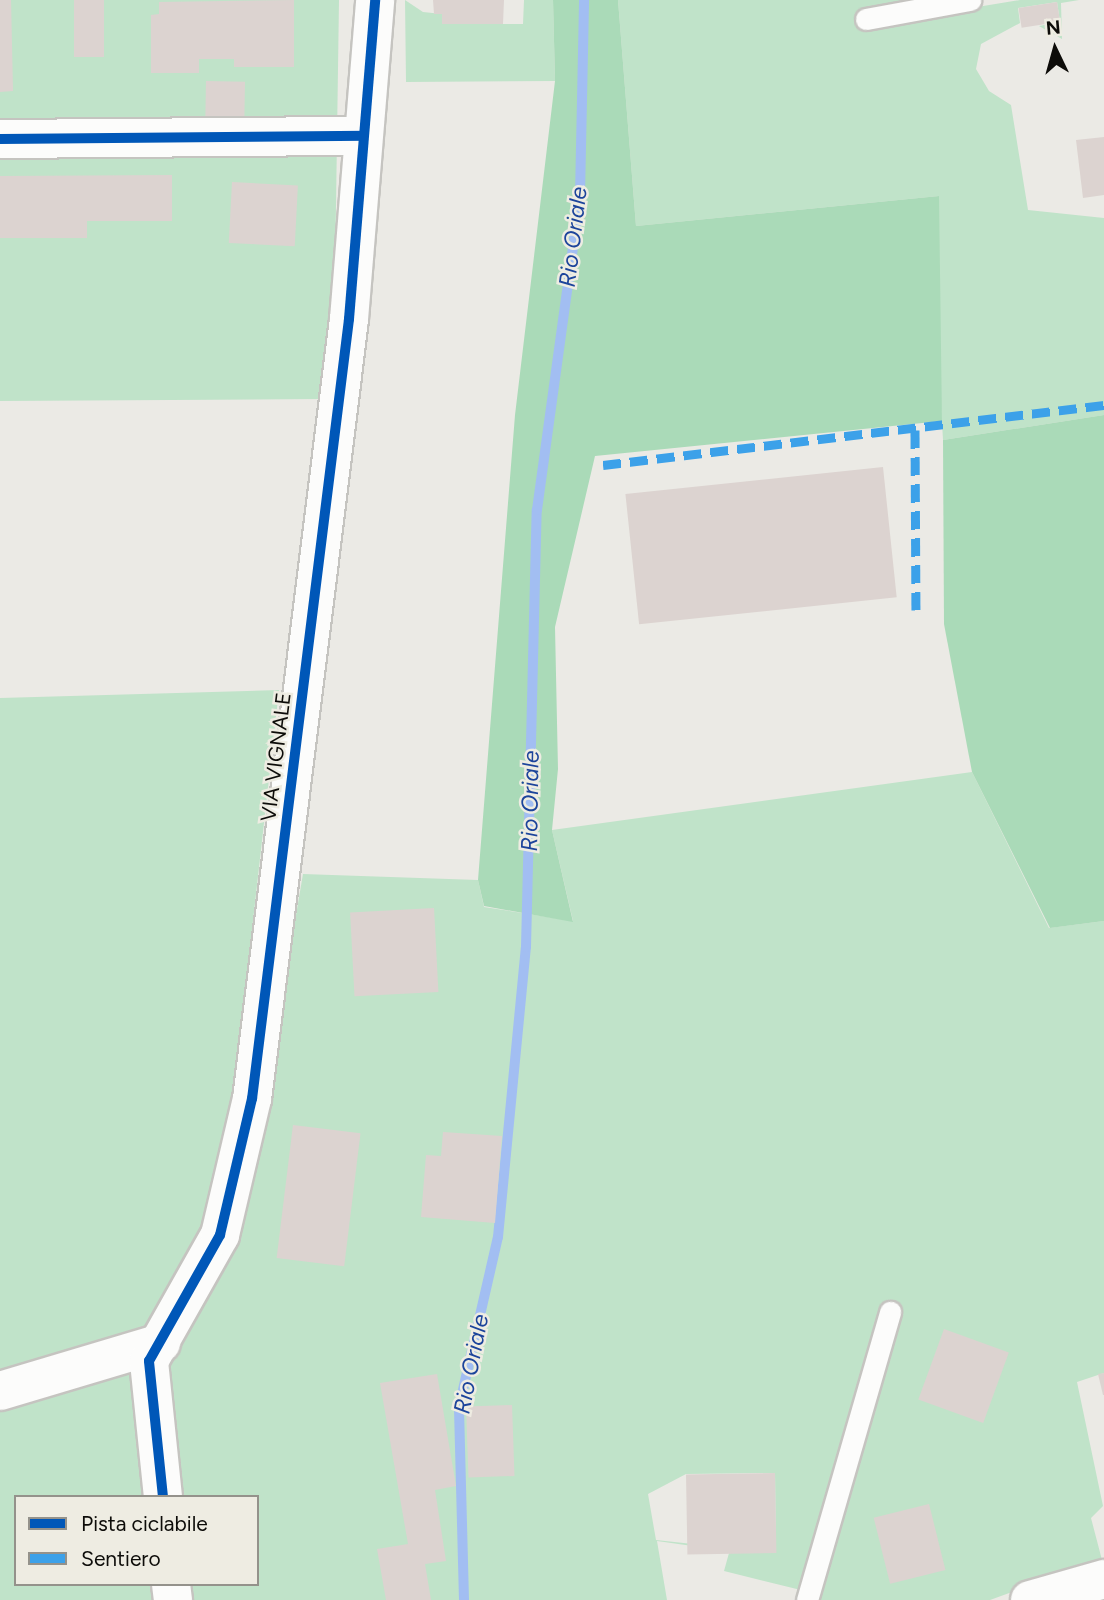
<!DOCTYPE html>
<html>
<head>
<meta charset="utf-8">
<style>
	body { margin:0 }
	#map { position:relative; width:1104px; height:1600px; overflow:hidden; background:#ebeae5; font-family:Figtree,sans-serif }
	div>[style] { position:absolute }
	.green>* { inset:0; background:#c0e3c9 }
	.forest>* { inset:0; background:#aadab8 }
	.stream>* { height:10px; margin:-5px; padding:0 5px; transform-origin:5px; border-radius:5px; background:#a2bef2 }
	.building>* { inset:0; background:#dcd3d0; transform-origin:0 0 }
	.roads { filter:drop-shadow(2px 0 #c5c4c0) drop-shadow(-2px 0 #c5c4c0) drop-shadow(0 2px #c5c4c0) drop-shadow(0 -2px #c5c4c0) }
	.service>* { height:21px; margin:-10.5px; padding:0 10.5px; transform-origin:10.5px; border-radius:10.5px; background:#fcfcfb }
	.minor>* { height:38px; margin:-19px; padding:0 19px; transform-origin:19px; border-radius:19px; background:#fcfcfb }
	.quiet>* { height:9px; margin-top:-4.5px; transform-origin:0; background:repeating-linear-gradient(90deg,#3ca1e9 0 18px,transparent 0 27px) }
	.cycleway>* { height:10px; margin:-5px; padding:0 5px; transform-origin:5px; border-radius:5px; background:#0057b8 }
	span { translate:-50% -50%; white-space:nowrap; text-align:center; line-height:1.15; -webkit-text-stroke:5px #eeece2; paint-order:stroke }
	.street-label { font-size:21px; color:#0d0c09 }
	.water-label { font-size:23px; color:#1c449b; font-style:italic }
	.legend { position:absolute; left:14px; top:1495px; width:245px; height:91px; box-sizing:border-box; background:#eeece2; border:2px solid #94928b; margin:0; padding:9px 12px; list-style:none; font-size:21px; color:#0d0c09 }
	.legend li { display:flex; align-items:center; gap:14px; height:35px }
	.legend b { width:35px; border:2px solid #94928b }
	.north { position:absolute; left:1020px; top:14px; width:70px; height:70px; -webkit-text-stroke:5px #eeece2; paint-order:stroke; rotate:355deg; font-size:19px; font-weight:700; line-height:28px; text-align:center; color:#0d0c09 }
	.north::after { content:''; display:block; margin:auto; width:24px; height:32px; background:#0d0c09; clip-path:polygon(50% 0,100% 100%,50% 72%,0 100%) }
</style>
</head>
<body>
<div id="map">
	<div class="green">
		<i style="clip-path:polygon(0 0,339px 0,335px 274px,320px 399px,0 401px)"></i>
		<i style="clip-path:polygon(405px 0,423px 12px,442px 14px,442px 24px,523px 24px,524px 0,553px 0,555px 81px,406px 82px)"></i>
		<i style="clip-path:polygon(618px 0,931px 0,965px 9px,1020px 0,1079px 0,1061px 3px,1062px 39px,1039px 26px,1060px 22px,1057px 2px,1018px 8px,1020px 23px,981px 44px,976px 69px,989px 91px,1011px 105px,1028px 210px,1104px 218px,1104px 415px,943px 440px,938px 353px,939px 196px,636px 226px)"></i>
		<i style="clip-path:polygon(279px 690px,224px 1178px,204px 1236px,149px 1334px,0 1376px,0 698px)"></i>
		<i style="clip-path:polygon(evenodd,972px 772px,1049px 928px,1104px 921px,1104px 1373px,1077px 1382px,1103px 1506px,1091px 1518px,1102px 1560px,1026px 1587px,1069px 1600px,1012px 1592px,990px 1600px,808px 1600px,809px 1592px,724px 1571px,729px 1553px,735px 1552px,657px 1541px,667px 1600px,185px 1600px,183px 1584px,257px 1584px,257px 1497px,174px 1497px,161px 1368px,275px 1038px,303px 874px,478px 880px,484px 907px,573px 921px,552px 830px,972px 772px,775px 1473px,776px 1553px,656px 1540px,648px 1494px,686px 1474px,775px 1473px)"></i>
		<i style="clip-path:polygon(131px 1362px,155px 1497px,16px 1497px,16px 1584px,164px 1584px,166px 1600px,0 1600px,0 1401px)"></i>
	</div>
	<div class="forest">
		<i style="clip-path:polygon(553px 0,618px 0,636px 226px,939px 196px,942px 421px,595px 456px,555px 627px,558px 769px,552px 830px,573px 922px,484px 906px,478px 880px,515px 415px,555px 81px)"></i>
		<i style="clip-path:polygon(1104px 415px,1104px 921px,1050px 928px,972px 772px,944px 624px,943px 440px)"></i>
	</div>
	<div class="stream">
		<i style="left:464px;top:1600px;width:193px;rotate:-91.5deg"></i>
		<i style="left:459px;top:1407px;width:174px;rotate:-77.1deg"></i>
		<i style="left:498px;top:1237px;width:291px;rotate:-84.5deg"></i>
		<i style="left:526px;top:947px;width:437px;rotate:-88.6deg"></i>
		<i style="left:537px;top:510px;width:318px;rotate:-82.2deg"></i>
		<i style="left:580px;top:195px;width:195px;rotate:-88.8deg"></i>
	</div>
	<div class="building">
		<i style="clip-path:polygon(0 0,11px 0,13px 91px,0 92px)"></i>
		<i style="left:74px;top:0;width:30px;height:57px"></i>
		<i style="clip-path:polygon(294px 0,294px 67px,234px 67px,234px 59px,199px 59px,199px 73px,151px 73px,151px 15px,159px 14px,159px 2px)"></i>
		<i style="clip-path:polygon(433px 0,504px 0,503px 24px,442px 24px,442px 14px,434px 14px)"></i>
		<i style="left:1057px;top:2px;width:20px;height:39px;rotate:81deg"></i>
		<i style="left:206px;top:81px;width:39px;height:48px;rotate:1deg"></i>
		<i style="clip-path:polygon(1104px 137px,1104px 195px,1083px 198px,1076px 140px)"></i>
		<i style="clip-path:polygon(172px 175px,172px 221px,87px 221px,87px 238px,0 238px,0 176px)"></i>
		<i style="left:232px;top:182px;width:66px;height:61px;rotate:3deg"></i>
		<i style="left:883px;top:467px;width:131px;height:259px;rotate:84deg"></i>
		<i style="left:434px;top:908px;width:84px;height:84px;rotate:87deg"></i>
		<i style="left:293px;top:1125px;width:68px;height:134px;rotate:7deg"></i>
		<i style="clip-path:polygon(443px 1132px,502px 1136px,495px 1223px,421px 1217px,426px 1155px,441px 1156px)"></i>
		<i style="left:944px;top:1329px;width:69px;height:75px;rotate:20deg"></i>
		<i style="clip-path:polygon(1104px 1373px,1104px 1395px,1103px 1395px,1098px 1374px)"></i>
		<i style="clip-path:polygon(437px 1374px,456px 1486px,435px 1490px,446px 1561px,425px 1564px,431px 1600px,386px 1600px,377px 1549px,408px 1544px,380px 1383px)"></i>
		<i style="left:512px;top:1405px;width:71px;height:46px;rotate:88deg"></i>
		<i style="left:775px;top:1473px;width:80px;height:89px;rotate:89deg"></i>
		<i style="left:929px;top:1504px;width:68px;height:57px;rotate:76deg"></i>
	</div>
	<div class="roads">
		<div class="service">
			<i style="left:866px;top:19px;width:106px;rotate:-10.4deg"></i>
			<i style="left:807px;top:1600px;width:300px;rotate:-73.9deg"></i>
		</div>
		<div class="minor">
			<i style="left:0;top:139px;width:362px;rotate:-0.5deg"></i>
			<i style="left:0;top:1391px;width:168px;rotate:-16.6deg"></i>
			<i style="left:163px;top:1497px;width:137px;rotate:-95.9deg"></i>
			<i style="left:149px;top:1361px;width:145px;rotate:-60.6deg"></i>
			<i style="left:220px;top:1235px;width:140px;rotate:-76.8deg"></i>
			<i style="left:252px;top:1099px;width:786px;rotate:-82.91deg"></i>
			<i style="left:349px;top:319px;width:320px;rotate:-85.3deg"></i>
			<i style="left:171px;top:1584px;width:16px;rotate:83deg"></i>
			<i style="left:1030px;top:1600px;width:77px;rotate:-15.8deg"></i>
		</div>
	</div>
	<div class="quiet">
		<i style="left:915px;top:430px;width:180px;rotate:89.7deg"></i>
		<i style="left:603px;top:465px;width:505px;rotate:-6.83deg"></i>
	</div>
	<div class="cycleway">
		<i style="left:0;top:139px;width:362px;rotate:-0.5deg"></i>
		<i style="left:163px;top:1497px;width:137px;rotate:-95.9deg"></i>
		<i style="left:149px;top:1361px;width:145px;rotate:-60.6deg"></i>
		<i style="left:220px;top:1235px;width:140px;rotate:-76.8deg"></i>
		<i style="left:252px;top:1099px;width:786px;rotate:-82.91deg"></i>
		<i style="left:349px;top:319px;width:320px;rotate:-85.3deg"></i>
	</div>
	<div class="street-label">
		<span style="left:276px;top:757px;rotate:-83deg">VIA VIGNALE</span>
	</div>
	<div class="water-label">
		<span style="left:573px;top:237px;rotate:-83deg">Rio Oriale</span>
		<span style="left:530px;top:801px;rotate:-89deg">Rio Oriale</span>
		<span style="left:471px;top:1364px;rotate:-79deg">Rio Oriale</span>
	</div>
	<ul class="legend">
	<li><b style="height:9px;background:#0057b8"></b>Pista ciclabile</li>
	<li><b style="height:9px;background:#3ca1e9"></b>Sentiero</li>
	</ul>
	<div class="north">N</div>
</div>
</body>
</html>
